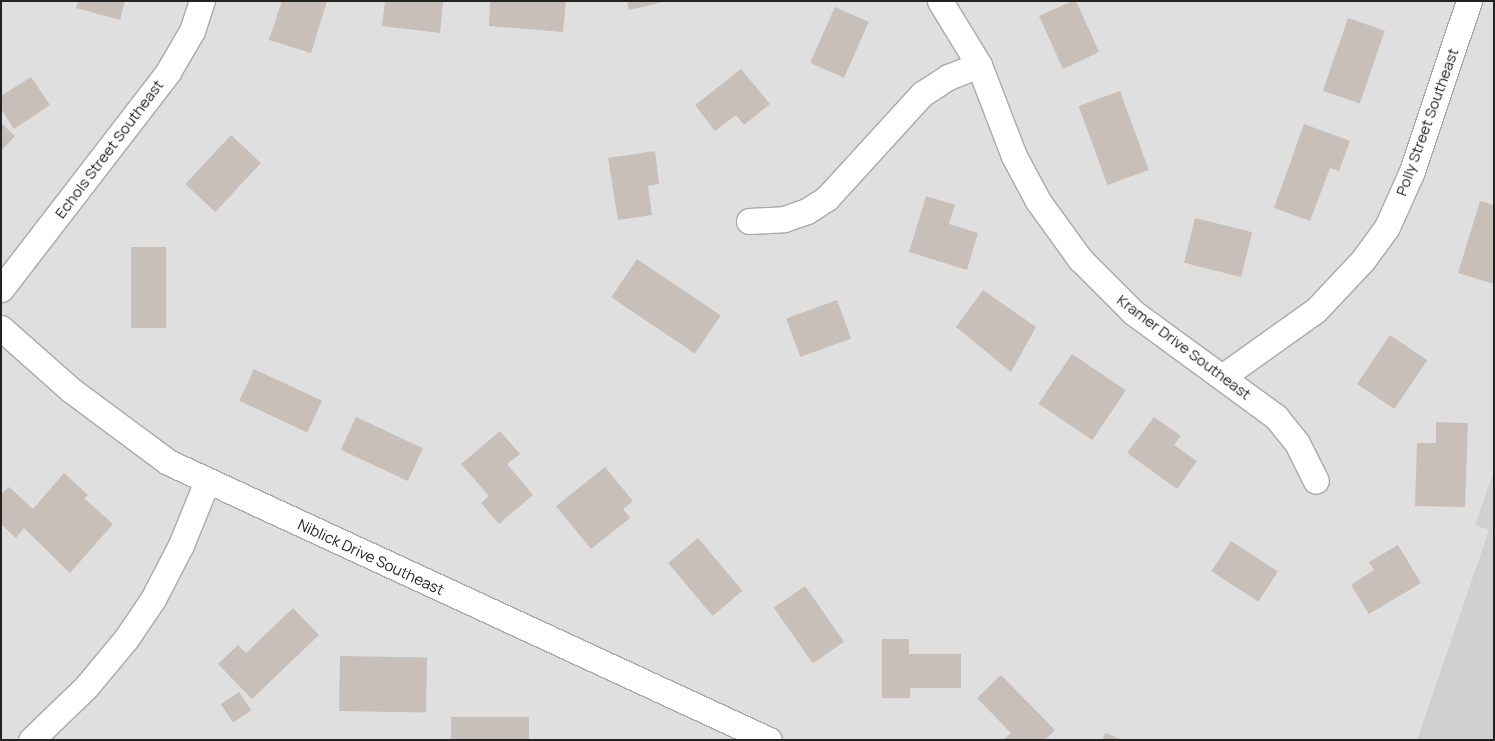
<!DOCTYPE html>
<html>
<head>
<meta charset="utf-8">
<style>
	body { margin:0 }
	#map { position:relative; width:1495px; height:741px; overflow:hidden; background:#f2efe9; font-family:Manrope,sans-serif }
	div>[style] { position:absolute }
	.residential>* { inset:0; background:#e0dfdf }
	.religious>* { inset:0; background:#d0d0d0 }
	.building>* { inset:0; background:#c7bfb8; transform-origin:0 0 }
	.roads { filter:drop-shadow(1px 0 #a9a9a9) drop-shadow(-1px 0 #a9a9a9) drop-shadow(0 1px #a9a9a9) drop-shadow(0 -1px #a9a9a9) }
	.minor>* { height:25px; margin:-12.5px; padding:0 12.5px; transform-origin:12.5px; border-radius:12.5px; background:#fff }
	span { translate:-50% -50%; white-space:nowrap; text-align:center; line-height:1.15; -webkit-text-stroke:5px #fff; paint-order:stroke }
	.street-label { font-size:15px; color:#222 }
	.frame { position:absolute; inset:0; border:2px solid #222; pointer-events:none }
</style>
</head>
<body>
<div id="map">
	<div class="residential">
		<i style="clip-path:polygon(1px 1px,1494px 1px,1494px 589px,1437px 740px,1px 740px)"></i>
	</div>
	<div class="religious">
		<i style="clip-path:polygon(1494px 471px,1494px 740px,1417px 740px,1489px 530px,1475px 525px)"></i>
	</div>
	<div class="building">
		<i style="clip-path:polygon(78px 1px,125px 1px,120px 20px,76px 8px)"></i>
		<i style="clip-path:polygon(282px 1px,327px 1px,311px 53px,269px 40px)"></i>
		<i style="clip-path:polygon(385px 1px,443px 2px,440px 33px,382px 26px)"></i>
		<i style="clip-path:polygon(490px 1px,566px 1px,563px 32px,489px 26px)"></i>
		<i style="clip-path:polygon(627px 1px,663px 1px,663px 2px,629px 10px)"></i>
		<i style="clip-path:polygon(1072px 1px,1076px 1px,1099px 52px,1063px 69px,1039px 16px)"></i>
		<i style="left:835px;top:7px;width:37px;height:61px;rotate:24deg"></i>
		<i style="left:1348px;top:18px;width:39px;height:77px;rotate:19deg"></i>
		<i style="clip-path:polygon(741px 69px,770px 104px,744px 125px,736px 115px,715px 131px,695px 105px)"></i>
		<i style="clip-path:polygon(31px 77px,50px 105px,14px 129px,1px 109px,1px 96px)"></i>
		<i style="left:1120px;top:91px;width:84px;height:44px;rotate:70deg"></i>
		<i style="clip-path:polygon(1px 123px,15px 136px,1px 151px)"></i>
		<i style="clip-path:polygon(1304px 124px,1350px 141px,1339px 171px,1330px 168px,1310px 221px,1274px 208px)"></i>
		<i style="left:231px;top:135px;width:41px;height:67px;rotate:43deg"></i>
		<i style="clip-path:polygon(655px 151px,659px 184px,648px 186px,652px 215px,618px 220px,608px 158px)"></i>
		<i style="clip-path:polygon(926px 196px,955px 205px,949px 224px,978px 233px,967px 270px,909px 252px)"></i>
		<i style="clip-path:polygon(1480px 201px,1494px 205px,1494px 284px,1458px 273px)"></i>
		<i style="left:1195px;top:218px;width:59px;height:46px;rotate:14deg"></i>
		<i style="left:131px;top:247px;width:35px;height:81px"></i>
		<i style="left:637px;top:259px;width:101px;height:46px;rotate:34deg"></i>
		<i style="clip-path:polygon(983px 290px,1036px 327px,1011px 372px,956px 327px)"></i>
		<i style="left:837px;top:300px;width:41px;height:54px;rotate:70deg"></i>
		<i style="left:1390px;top:335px;width:45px;height:59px;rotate:34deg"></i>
		<i style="left:1072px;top:354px;width:65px;height:60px;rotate:34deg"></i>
		<i style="left:254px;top:369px;width:75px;height:35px;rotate:25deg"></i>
		<i style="left:356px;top:417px;width:74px;height:36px;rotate:25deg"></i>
		<i style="clip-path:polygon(1154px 417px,1181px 436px,1174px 445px,1197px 461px,1177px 489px,1127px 453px)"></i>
		<i style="clip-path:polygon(1436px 422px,1468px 423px,1465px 507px,1415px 506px,1417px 443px,1436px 443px)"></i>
		<i style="clip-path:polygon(500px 431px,520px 454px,507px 464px,533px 495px,499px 524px,481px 503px,489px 496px,461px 464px)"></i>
		<i style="clip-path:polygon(605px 467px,633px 501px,623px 509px,630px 518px,591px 549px,556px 506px)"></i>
		<i style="clip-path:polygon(64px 473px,88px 495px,84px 498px,113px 524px,70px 573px,24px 528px,16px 538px,1px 524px,1px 494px,9px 487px,33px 509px)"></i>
		<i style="left:698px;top:538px;width:69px;height:39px;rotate:50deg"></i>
		<i style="left:1231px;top:541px;width:56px;height:36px;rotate:33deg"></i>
		<i style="clip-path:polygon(1398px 545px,1421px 583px,1369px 614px,1351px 585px,1374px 570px,1369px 562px)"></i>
		<i style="left:805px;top:586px;width:68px;height:38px;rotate:55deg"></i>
		<i style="clip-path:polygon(293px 608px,319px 635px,252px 699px,218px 664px,238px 645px,246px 653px)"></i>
		<i style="clip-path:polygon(882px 639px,909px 639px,909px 654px,961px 654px,961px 688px,910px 688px,910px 698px,882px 698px)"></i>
		<i style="left:340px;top:656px;width:87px;height:55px;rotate:1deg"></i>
		<i style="clip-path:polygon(1001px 675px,1055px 730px,1045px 740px,1003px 740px,1011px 733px,977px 698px)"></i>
		<i style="left:239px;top:692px;width:22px;height:22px;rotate:56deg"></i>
		<i style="left:451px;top:717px;width:78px;height:23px"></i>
		<i style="clip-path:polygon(1105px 733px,1123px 740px,1102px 740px)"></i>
	</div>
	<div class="roads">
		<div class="minor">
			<i style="left:940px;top:1px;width:75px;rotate:58.6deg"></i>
			<i style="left:979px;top:65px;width:97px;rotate:69deg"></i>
			<i style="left:1014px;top:156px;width:51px;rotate:61.9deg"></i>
			<i style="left:1038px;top:201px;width:72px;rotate:54.1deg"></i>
			<i style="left:1080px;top:259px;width:76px;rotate:45deg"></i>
			<i style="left:1134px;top:313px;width:176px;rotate:36.2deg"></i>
			<i style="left:1276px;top:417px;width:33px;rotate:51deg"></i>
			<i style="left:1297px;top:443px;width:42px;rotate:63.4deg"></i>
			<i style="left:749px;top:221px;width:35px;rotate:-3deg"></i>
			<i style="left:784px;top:219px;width:24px;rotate:-19deg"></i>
			<i style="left:807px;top:211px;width:24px;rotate:-33deg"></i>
			<i style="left:827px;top:198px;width:141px;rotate:-47.6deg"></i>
			<i style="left:922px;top:94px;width:31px;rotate:-33deg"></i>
			<i style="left:948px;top:77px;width:33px;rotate:-21deg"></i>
			<i style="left:1px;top:289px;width:274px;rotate:-52.4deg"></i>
			<i style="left:168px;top:72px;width:48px;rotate:-59.7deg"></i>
			<i style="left:192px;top:31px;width:32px;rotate:-72deg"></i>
			<i style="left:1px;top:328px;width:94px;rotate:41.5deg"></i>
			<i style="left:71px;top:390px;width:121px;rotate:36.6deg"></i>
			<i style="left:168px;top:462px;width:662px;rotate:24.82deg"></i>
			<i style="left:1222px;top:377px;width:115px;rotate:-35.5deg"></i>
			<i style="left:1316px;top:310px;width:69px;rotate:-46.8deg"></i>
			<i style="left:1363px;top:260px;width:41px;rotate:-54deg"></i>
			<i style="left:1387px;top:227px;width:61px;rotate:-65.9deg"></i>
			<i style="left:1412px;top:171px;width:179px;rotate:-71.5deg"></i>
			<i style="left:31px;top:740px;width:76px;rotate:-43.9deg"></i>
			<i style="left:86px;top:687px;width:62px;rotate:-50.2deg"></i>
			<i style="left:126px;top:639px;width:48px;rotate:-56deg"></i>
			<i style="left:153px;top:599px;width:61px;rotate:-62.6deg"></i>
			<i style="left:181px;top:545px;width:69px;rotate:-67.9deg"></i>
		</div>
	</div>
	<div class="street-label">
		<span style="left:1427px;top:122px;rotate:-70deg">Polly Street Southeast</span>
		<span style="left:109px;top:149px;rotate:-53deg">Echols Street Southeast</span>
		<span style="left:1184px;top:347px;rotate:37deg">Kramer Drive Southeast</span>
		<span style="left:371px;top:557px;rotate:25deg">Niblick Drive Southeast</span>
	</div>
	<div class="frame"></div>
</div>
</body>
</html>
